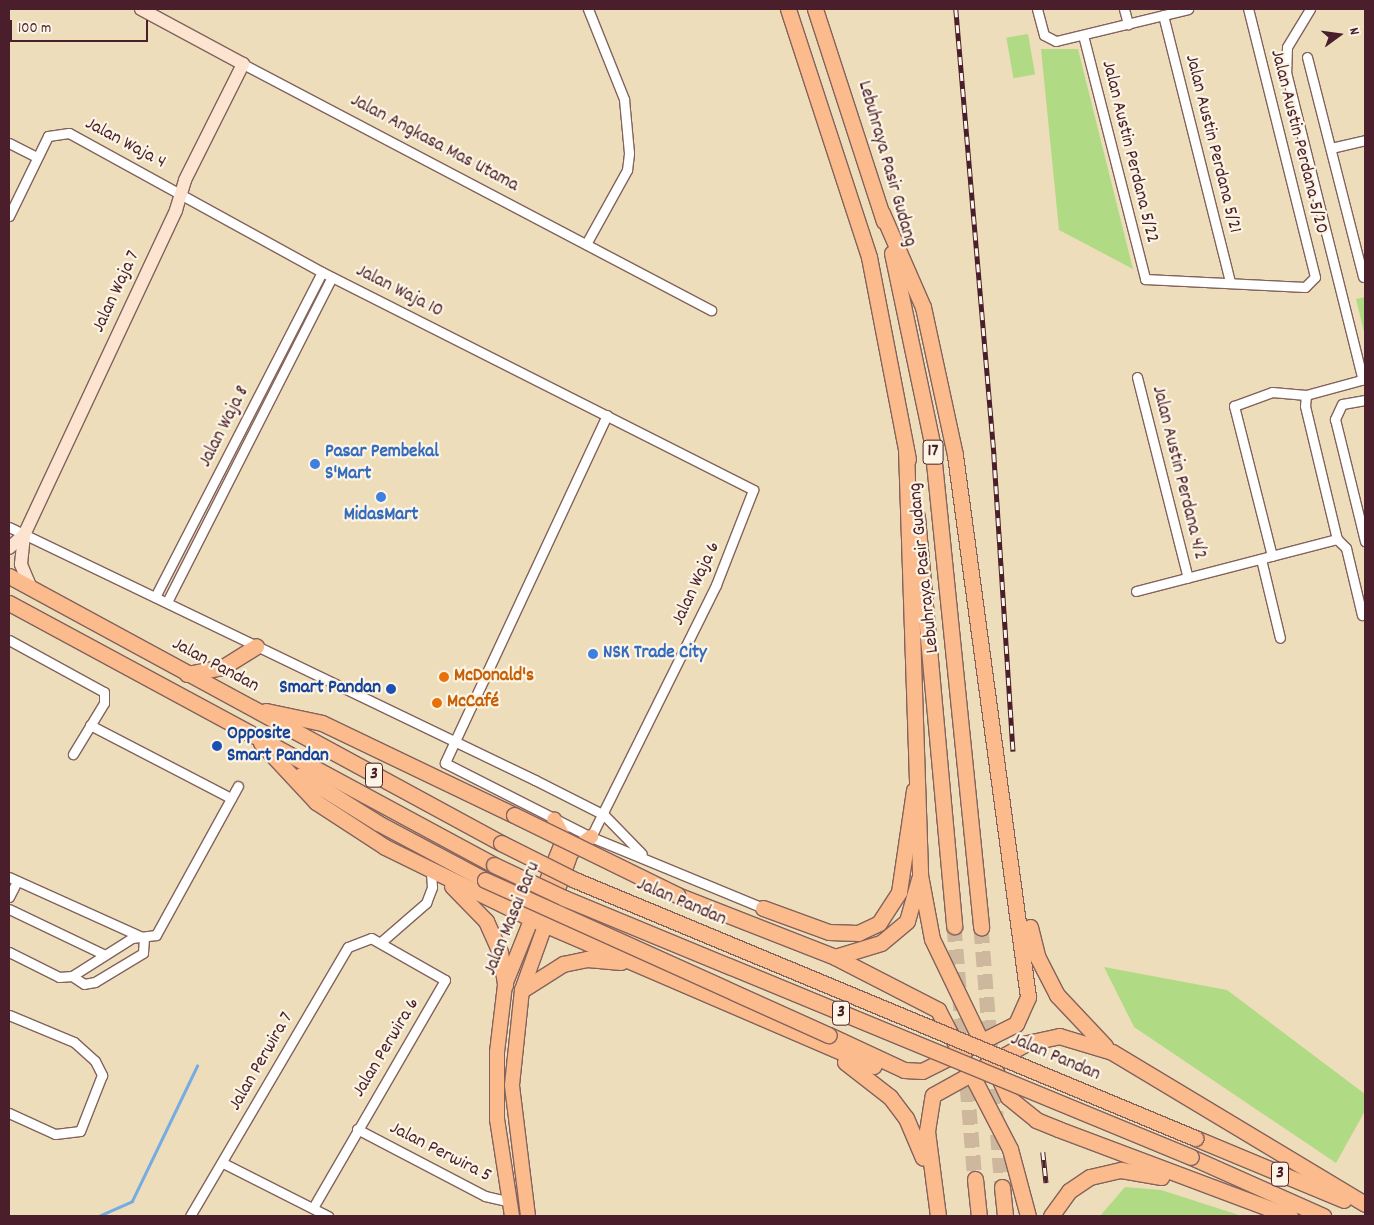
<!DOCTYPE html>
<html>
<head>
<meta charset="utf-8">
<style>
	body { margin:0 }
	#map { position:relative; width:1374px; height:1225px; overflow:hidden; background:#eeddba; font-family:Dekko,sans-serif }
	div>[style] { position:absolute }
	.green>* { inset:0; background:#b1da85; transform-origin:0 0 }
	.stream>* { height:2.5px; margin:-1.25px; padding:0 1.25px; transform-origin:1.25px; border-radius:1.25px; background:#74ace3 }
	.highway-tunnel>* { height:15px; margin-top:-7.5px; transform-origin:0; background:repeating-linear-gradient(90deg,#cdb79d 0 15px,transparent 0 23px) }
	.roads { filter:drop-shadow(1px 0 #83625d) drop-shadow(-1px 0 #83625d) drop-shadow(0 1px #83625d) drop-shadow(0 -1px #83625d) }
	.street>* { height:9px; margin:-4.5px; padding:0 4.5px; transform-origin:4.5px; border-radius:4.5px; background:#fff }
	.secondary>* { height:12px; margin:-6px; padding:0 6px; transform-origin:6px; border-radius:6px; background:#fde4d1 }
	.primary>* { height:14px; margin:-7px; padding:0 7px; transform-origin:7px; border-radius:7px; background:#fbbb8d }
	.highway>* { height:15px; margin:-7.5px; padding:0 7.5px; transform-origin:7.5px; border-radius:7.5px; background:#fbbb8d }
	.rail>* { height:4.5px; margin-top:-2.25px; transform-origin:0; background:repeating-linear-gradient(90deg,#fcf5e5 0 8px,#4a1f2b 0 16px); box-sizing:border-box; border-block:1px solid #4a1f2b }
	.bridges { filter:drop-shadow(1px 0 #83625d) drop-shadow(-1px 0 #83625d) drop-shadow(0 1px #83625d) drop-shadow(0 -1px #83625d) }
	.highway-bridge>* { height:15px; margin:-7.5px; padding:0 7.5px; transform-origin:7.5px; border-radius:7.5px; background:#fbbb8d }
	.dots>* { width:14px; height:14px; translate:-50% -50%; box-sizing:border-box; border:2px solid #fcf5e5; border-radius:50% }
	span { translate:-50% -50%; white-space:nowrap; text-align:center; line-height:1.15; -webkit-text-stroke:4.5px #fcf5e5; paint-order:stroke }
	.shield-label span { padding:1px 4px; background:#fcf5e5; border:1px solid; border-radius:4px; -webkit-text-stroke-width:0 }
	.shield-label { font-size:18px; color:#4a1f2b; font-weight:700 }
	.street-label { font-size:19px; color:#4a1f2b }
	.shop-label { font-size:19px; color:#366cbe; font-weight:700 }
	.left { translate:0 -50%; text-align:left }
	.food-label { font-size:19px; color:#c56008; font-weight:700 }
	.transit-label { font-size:19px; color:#164399; font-weight:700 }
	.right { translate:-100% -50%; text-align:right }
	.frame { position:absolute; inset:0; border:10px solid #4a1f2b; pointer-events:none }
	.north { position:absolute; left:1314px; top:10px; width:50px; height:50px; -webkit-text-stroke:4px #fcf5e5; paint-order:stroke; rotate:76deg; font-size:14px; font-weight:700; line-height:20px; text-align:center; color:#4a1f2b }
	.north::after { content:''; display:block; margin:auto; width:18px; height:22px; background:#4a1f2b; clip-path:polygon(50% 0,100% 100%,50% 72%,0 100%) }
	.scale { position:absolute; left:10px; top:20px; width:138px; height:22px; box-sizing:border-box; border:2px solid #4a1f2b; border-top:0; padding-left:6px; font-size:15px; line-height:18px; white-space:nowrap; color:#4a1f2b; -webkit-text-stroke:4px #fcf5e5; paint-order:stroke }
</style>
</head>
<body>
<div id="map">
	<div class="green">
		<i style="left:1028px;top:34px;width:41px;height:22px;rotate:80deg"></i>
		<i style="clip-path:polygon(1041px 49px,1078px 49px,1133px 269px,1059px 230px)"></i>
		<i style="clip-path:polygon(1365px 297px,1365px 336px,1356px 299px)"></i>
		<i style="clip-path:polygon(1104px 967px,1227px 990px,1365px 1094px,1365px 1111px,1336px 1163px,1134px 1027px)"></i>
		<i style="clip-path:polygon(1125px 1187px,1161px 1190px,1242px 1216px,1100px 1216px)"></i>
	</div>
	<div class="stream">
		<i style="left:99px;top:1216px;width:36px;rotate:-24deg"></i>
		<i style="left:132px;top:1201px;width:150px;rotate:-64.3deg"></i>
	</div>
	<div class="highway-tunnel">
		<i style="left:954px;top:926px;width:254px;rotate:85.3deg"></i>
		<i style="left:981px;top:928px;width:260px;rotate:85.4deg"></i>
	</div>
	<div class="roads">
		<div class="street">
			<i style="left:1037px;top:9px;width:27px;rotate:75deg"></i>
			<i style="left:1044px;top:35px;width:13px;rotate:27deg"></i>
			<i style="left:1056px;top:41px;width:136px;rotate:-13.6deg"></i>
			<i style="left:1124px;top:9px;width:16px;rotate:75deg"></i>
			<i style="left:1310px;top:9px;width:44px;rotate:121.2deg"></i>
			<i style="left:1287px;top:47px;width:25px;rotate:92deg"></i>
			<i style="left:1286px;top:72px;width:317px;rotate:76deg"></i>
			<i style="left:1163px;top:15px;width:274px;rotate:75.9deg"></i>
			<i style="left:1083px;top:35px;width:252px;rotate:75.7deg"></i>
			<i style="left:1145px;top:279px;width:160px;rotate:2.9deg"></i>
			<i style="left:1305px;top:287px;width:14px;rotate:-45deg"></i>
			<i style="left:1315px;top:277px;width:276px;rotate:-104deg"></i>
			<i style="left:1307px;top:57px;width:227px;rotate:75.7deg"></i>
			<i style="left:243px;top:64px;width:529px;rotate:27.73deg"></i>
			<i style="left:9px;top:143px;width:31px;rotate:27deg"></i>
			<i style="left:1331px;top:148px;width:35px;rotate:-13deg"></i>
			<i style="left:9px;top:216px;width:89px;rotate:-64deg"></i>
			<i style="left:48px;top:136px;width:21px;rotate:-8deg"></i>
			<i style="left:69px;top:133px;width:289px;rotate:28.8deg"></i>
			<i style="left:322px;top:272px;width:483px;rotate:26.8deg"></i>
			<i style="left:753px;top:490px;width:102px;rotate:111.3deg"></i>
			<i style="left:716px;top:585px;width:281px;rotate:116.4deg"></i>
			<i style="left:586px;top:244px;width:85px;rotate:-61deg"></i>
			<i style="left:627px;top:170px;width:17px;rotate:-83deg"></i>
			<i style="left:629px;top:153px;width:54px;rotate:-95.3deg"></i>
			<i style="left:624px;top:99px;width:97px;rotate:-111.8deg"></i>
			<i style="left:1137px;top:377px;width:207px;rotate:75.8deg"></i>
			<i style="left:1306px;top:395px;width:11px;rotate:95deg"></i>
			<i style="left:1305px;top:406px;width:137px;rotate:76.5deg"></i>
			<i style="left:1337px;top:539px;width:13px;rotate:45deg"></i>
			<i style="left:1346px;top:548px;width:69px;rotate:76.6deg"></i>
			<i style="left:1306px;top:395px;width:61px;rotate:-15.2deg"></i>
			<i style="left:1365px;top:400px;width:23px;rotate:170deg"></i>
			<i style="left:1342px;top:404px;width:17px;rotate:115deg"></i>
			<i style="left:1335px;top:419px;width:126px;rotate:76.2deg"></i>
			<i style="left:607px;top:415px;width:384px;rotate:115deg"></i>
			<i style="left:445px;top:763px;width:164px;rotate:26.9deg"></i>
			<i style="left:591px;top:837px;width:186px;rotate:22.4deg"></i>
			<i style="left:9px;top:527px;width:584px;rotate:25.69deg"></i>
			<i style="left:535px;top:780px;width:77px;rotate:26.9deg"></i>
			<i style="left:604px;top:815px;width:54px;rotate:45.7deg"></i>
			<i style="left:1272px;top:556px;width:155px;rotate:-104.2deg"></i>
			<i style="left:1234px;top:406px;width:40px;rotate:-20.2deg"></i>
			<i style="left:1272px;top:392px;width:34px;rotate:5deg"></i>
			<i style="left:1261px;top:559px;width:81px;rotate:76.5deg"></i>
			<i style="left:1136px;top:591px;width:208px;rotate:-14.5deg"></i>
			<i style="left:155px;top:597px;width:365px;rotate:-62.8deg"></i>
			<i style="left:167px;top:602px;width:364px;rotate:-63.1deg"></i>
			<i style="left:9px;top:640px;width:108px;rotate:28.7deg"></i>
			<i style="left:104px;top:692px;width:11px;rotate:90deg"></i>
			<i style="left:104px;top:703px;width:60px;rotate:121.3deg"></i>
			<i style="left:90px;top:725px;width:159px;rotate:27.4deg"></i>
			<i style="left:9px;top:877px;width:148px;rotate:24.3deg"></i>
			<i style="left:144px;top:938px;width:15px;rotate:94deg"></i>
			<i style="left:143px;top:953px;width:56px;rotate:148.9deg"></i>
			<i style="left:95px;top:982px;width:11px;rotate:170deg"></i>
			<i style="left:84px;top:984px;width:14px;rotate:-146deg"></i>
			<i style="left:9px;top:897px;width:18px;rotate:-63deg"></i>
			<i style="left:9px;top:909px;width:106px;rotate:25.6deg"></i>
			<i style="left:381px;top:942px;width:60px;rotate:-40.9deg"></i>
			<i style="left:426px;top:903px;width:17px;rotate:-69deg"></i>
			<i style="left:432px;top:887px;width:16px;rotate:-94deg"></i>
			<i style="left:9px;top:952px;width:56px;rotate:26.6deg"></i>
			<i style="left:59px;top:977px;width:13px;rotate:-4deg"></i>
			<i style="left:72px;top:976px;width:71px;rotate:-32.3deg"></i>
			<i style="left:132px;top:938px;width:24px;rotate:-7deg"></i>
			<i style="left:156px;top:935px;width:170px;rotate:-61.2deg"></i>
			<i style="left:9px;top:1015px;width:70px;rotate:22.6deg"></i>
			<i style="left:74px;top:1042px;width:28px;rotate:42deg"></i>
			<i style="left:95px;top:1061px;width:16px;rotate:63deg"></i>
			<i style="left:102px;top:1075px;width:60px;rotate:111.4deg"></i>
			<i style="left:80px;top:1131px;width:25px;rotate:173deg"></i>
			<i style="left:55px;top:1134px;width:51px;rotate:-155.5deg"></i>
			<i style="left:357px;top:1129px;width:144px;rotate:27.6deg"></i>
			<i style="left:485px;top:1196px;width:26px;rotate:13deg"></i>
			<i style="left:223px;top:1163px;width:118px;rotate:26.8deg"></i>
			<i style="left:190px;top:1216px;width:312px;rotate:-59.6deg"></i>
			<i style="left:348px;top:947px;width:25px;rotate:-21deg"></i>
			<i style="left:371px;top:938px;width:85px;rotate:29.6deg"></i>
			<i style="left:445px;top:980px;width:263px;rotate:120.1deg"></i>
		</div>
		<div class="secondary">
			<i style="left:9px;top:548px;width:20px;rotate:-41deg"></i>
			<i style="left:31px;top:588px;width:26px;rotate:-113deg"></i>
			<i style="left:21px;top:564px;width:29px;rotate:-84deg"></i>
			<i style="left:24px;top:535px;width:359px;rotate:-64.9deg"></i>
			<i style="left:176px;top:210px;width:31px;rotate:-73deg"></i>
			<i style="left:185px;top:180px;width:130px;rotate:-63.4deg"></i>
			<i style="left:243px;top:64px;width:116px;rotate:-151.7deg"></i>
		</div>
		<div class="primary">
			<i style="left:512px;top:1216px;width:98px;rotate:-98.8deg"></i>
			<i style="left:497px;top:1119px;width:67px;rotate:-90deg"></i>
			<i style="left:497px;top:1052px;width:67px;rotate:-83.2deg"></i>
			<i style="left:505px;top:985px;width:158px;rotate:-68.1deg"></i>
			<i style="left:564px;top:838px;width:21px;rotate:-118deg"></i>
			<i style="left:528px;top:1216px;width:132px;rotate:-97deg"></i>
			<i style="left:512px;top:1085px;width:96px;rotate:-84deg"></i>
			<i style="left:522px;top:990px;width:145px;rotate:-70.3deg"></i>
			<i style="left:571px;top:853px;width:26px;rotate:-39deg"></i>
		</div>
		<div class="highway">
			<i style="left:788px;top:9px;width:261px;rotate:71.9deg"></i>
			<i style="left:869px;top:257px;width:206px;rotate:79.1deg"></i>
			<i style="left:815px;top:9px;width:223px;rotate:72deg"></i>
			<i style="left:892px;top:253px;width:194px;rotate:78.1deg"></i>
			<i style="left:932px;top:443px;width:487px;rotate:84.2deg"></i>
			<i style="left:906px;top:449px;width:426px;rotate:88.1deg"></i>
			<i style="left:920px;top:875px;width:65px;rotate:79.4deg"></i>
			<i style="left:932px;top:939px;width:175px;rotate:64.3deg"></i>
			<i style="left:1008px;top:1097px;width:36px;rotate:39deg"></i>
			<i style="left:1036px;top:1120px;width:24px;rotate:22deg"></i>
			<i style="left:1058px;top:1129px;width:248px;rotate:20.6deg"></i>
			<i style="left:917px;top:517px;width:411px;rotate:84.8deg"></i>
			<i style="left:9px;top:576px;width:560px;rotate:28.49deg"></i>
			<i style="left:9px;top:603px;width:551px;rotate:28.38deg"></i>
			<i style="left:187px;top:674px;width:37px;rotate:-11deg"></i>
			<i style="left:223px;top:667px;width:39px;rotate:-32deg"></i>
			<i style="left:266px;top:711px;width:57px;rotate:12.1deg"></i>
			<i style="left:322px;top:723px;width:213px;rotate:25.6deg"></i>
			<i style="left:261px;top:743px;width:81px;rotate:47deg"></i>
			<i style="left:316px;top:802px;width:82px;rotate:33.1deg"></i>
			<i style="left:385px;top:847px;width:161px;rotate:26.1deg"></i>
			<i style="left:530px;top:918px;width:374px;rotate:23.3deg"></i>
			<i style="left:301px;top:775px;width:91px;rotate:31.9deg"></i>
			<i style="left:378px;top:823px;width:121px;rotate:28deg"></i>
			<i style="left:452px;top:886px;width:49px;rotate:45.8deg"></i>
			<i style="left:486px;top:921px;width:34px;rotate:66deg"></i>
			<i style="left:500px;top:952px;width:33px;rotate:81deg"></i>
			<i style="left:677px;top:895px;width:170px;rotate:21.4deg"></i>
			<i style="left:835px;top:957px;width:116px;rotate:27.2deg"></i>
			<i style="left:938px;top:1010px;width:157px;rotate:62.6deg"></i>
			<i style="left:1010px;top:1149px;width:69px;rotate:75deg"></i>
			<i style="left:763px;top:908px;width:70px;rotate:20deg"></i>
			<i style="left:829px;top:932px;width:29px;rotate:2deg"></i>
			<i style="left:858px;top:933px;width:23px;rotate:-25deg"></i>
			<i style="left:879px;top:923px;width:37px;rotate:-57deg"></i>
			<i style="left:899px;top:892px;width:103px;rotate:-81.6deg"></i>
			<i style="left:1030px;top:927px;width:32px;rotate:76deg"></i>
			<i style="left:1038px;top:958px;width:42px;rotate:62.8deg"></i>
			<i style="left:1057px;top:995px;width:70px;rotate:46.7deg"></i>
			<i style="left:835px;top:957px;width:48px;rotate:-16.9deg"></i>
			<i style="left:881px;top:943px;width:34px;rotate:-40deg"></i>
			<i style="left:907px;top:921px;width:44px;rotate:-74.1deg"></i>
			<i style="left:522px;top:990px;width:49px;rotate:-32.4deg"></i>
			<i style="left:563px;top:964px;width:25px;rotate:-12deg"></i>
			<i style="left:587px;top:959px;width:34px;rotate:5deg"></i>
			<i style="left:829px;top:1035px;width:83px;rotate:25deg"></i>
			<i style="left:904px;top:1070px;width:18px;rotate:3deg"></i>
			<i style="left:922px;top:1071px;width:105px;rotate:-26.6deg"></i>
			<i style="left:1016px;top:1024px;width:30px;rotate:-66deg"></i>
			<i style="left:1028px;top:997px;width:547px;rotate:-97.67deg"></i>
			<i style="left:955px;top:455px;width:151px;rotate:-102.2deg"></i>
			<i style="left:923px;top:307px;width:103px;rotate:-113.6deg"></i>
			<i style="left:845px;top:1062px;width:57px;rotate:37.9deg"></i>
			<i style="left:890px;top:1097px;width:26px;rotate:53deg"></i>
			<i style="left:906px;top:1118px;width:43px;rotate:67deg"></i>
			<i style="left:1195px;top:1138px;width:161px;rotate:22.6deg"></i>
			<i style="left:1191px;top:1157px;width:145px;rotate:24.1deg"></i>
			<i style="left:975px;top:1179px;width:37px;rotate:84deg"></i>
			<i style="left:1002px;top:1187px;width:29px;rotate:84deg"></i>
			<i style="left:938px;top:1216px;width:86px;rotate:-97.4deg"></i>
			<i style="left:927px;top:1131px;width:36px;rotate:-81deg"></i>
			<i style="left:933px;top:1095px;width:107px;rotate:-29deg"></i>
			<i style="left:1027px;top:1043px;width:33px;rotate:-12deg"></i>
			<i style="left:1059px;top:1036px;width:55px;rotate:16.8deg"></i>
			<i style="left:1112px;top:1052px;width:295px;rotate:31deg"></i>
			<i style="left:1051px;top:1216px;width:31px;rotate:-54deg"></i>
			<i style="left:1069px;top:1191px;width:25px;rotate:-34deg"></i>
			<i style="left:1090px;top:1177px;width:32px;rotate:-13deg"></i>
			<i style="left:1121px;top:1170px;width:41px;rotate:9.9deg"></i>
		</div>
	</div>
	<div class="rail">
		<i style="left:956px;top:9px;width:447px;rotate:85.1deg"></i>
		<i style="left:994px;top:454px;width:298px;rotate:86.3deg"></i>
		<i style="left:1043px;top:1152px;width:31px;rotate:84deg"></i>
	</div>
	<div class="bridges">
		<div class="highway-bridge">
			<i style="left:514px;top:815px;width:182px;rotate:26.1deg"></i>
			<i style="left:501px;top:843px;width:83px;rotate:26.6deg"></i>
			<i style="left:575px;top:880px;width:672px;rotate:22.59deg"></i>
			<i style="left:494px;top:865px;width:77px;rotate:25.2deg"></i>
			<i style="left:564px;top:898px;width:678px;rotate:22.44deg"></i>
			<i style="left:485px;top:880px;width:377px;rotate:24.3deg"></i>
		</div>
	</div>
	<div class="dots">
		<i style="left:315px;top:464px;background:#3f7fe0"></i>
		<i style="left:381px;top:497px;background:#3f7fe0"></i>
		<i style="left:593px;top:654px;background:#3f7fe0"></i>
		<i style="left:444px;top:677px;background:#e8710a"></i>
		<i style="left:391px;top:689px;background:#1a4fb4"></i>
		<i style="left:437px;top:703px;background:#e8710a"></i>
		<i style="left:217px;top:746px;background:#1a4fb4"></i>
	</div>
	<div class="shield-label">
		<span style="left:933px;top:452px">17</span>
		<span style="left:374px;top:775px">3</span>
		<span style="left:841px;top:1013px">3</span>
		<span style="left:1280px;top:1174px">3</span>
	</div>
	<div class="street-label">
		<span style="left:1298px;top:142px;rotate:76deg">Jalan Austin Perdana 5/20</span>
		<span style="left:125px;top:144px;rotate:28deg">Jalan Waja 4</span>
		<span style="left:434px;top:144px;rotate:28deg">Jalan Angkasa Mas Utama</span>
		<span style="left:1212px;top:144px;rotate:76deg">Jalan Austin Perdana 5/21</span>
		<span style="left:1129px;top:152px;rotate:76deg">Jalan Austin Perdana 5/22</span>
		<span style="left:886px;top:164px;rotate:74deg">Lebuhraya Pasir Gudang</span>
		<span style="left:117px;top:292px;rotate:-65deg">Jalan Waja 7</span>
		<span style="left:399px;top:292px;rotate:27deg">Jalan Waja 10</span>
		<span style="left:225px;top:427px;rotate:-63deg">Jalan Waja 8</span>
		<span style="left:1178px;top:473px;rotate:76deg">Jalan Austin Perdana 4/2</span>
		<span style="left:925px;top:568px;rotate:-96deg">Lebuhraya Pasir Gudang</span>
		<span style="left:697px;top:584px;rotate:-65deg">Jalan Waja 6</span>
		<span style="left:215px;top:666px;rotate:28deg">Jalan Pandan</span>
		<span style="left:681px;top:903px;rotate:23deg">Jalan Pandan</span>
		<span style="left:513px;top:919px;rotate:-68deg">Jalan Masai Baru</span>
		<span style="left:387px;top:1048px;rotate:-59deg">Jalan Perwira 6</span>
		<span style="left:1055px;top:1058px;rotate:23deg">Jalan Pandan</span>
		<span style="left:262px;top:1062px;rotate:-60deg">Jalan Perwira 7</span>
		<span style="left:440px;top:1153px;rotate:27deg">Jalan Perwira 5</span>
	</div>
	<div class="shop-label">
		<span class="left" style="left:325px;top:464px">Pasar Pembekal<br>S'Mart</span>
		<span style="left:381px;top:516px">MidasMart</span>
		<span class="left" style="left:603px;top:654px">NSK Trade City</span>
	</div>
	<div class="food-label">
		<span class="left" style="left:454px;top:677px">McDonald's</span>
		<span class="left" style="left:447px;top:703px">McCafé</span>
	</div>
	<div class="transit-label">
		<span class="right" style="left:381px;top:689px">Smart Pandan</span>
		<span class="left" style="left:227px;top:746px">Opposite<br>Smart Pandan</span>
	</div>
	<div class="frame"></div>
	<div class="north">N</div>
	<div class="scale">100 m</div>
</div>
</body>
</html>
